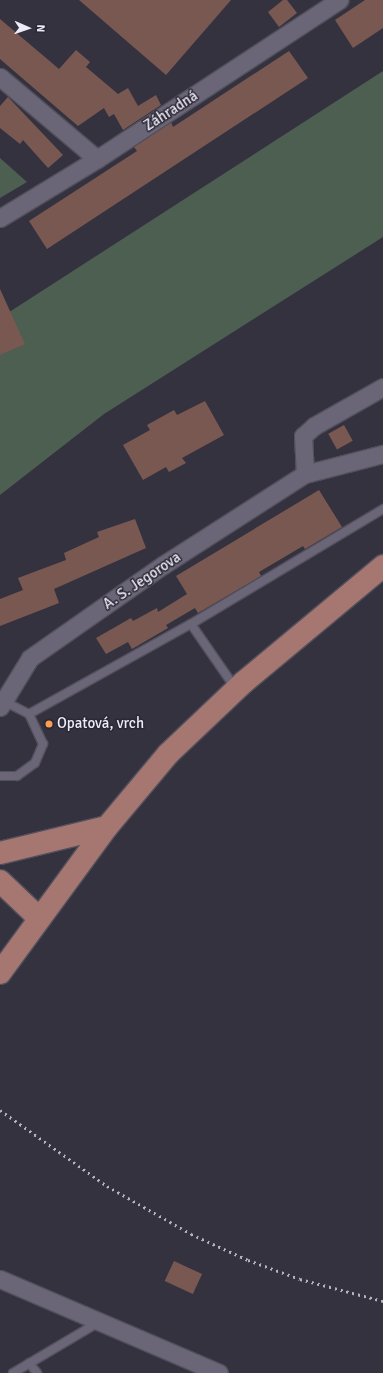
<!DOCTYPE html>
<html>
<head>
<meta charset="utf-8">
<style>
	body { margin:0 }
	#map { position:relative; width:383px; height:1373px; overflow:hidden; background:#353240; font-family:Signika,sans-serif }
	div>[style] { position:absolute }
	.green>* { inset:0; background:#4c5f51 }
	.building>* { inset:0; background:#795852; transform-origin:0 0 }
	.roads { filter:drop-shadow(1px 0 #53505d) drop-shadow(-1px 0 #53505d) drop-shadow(0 1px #53505d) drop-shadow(0 -1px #53505d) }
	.lane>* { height:8px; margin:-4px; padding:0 4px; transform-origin:4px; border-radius:4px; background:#6a6677 }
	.street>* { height:17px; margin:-8.5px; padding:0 8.5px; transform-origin:8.5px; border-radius:8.5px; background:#6a6677 }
	.primary>* { height:22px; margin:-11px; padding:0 11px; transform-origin:11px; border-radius:11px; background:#a57770 }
	.rail>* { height:3px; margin-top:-1.5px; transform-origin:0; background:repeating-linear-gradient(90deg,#b5b3be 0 2px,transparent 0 6px) }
	.dots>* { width:11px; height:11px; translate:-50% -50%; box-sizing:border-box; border:2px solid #2b2836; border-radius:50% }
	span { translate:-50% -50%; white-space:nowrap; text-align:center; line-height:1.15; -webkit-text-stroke:3px #2b2836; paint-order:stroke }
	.street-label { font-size:15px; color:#edebf5 }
	.poi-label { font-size:15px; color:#edebf5 }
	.left { translate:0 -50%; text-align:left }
	.north { position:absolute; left:8px; top:8px; width:40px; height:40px; -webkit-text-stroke:3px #2b2836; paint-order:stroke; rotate:92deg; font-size:11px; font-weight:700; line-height:16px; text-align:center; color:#edebf5 }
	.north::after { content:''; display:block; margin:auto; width:14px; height:18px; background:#edebf5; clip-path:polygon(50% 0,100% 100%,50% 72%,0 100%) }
</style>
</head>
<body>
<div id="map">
	<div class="green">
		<i style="clip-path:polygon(383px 71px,383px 237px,104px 414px,0 495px,0 318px)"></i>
		<i style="clip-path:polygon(0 158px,27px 182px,0 198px)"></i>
	</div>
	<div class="building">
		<i style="clip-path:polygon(79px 0,231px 0,166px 75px)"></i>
		<i style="clip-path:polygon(283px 0,287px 0,297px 13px,279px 27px,268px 12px)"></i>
		<i style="clip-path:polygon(365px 0,383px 0,383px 28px,353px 48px,335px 20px)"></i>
		<i style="clip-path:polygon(0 19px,59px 69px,76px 50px,90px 62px,86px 67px,118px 94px,128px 88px,138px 106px,156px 95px,161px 105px,123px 130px,114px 114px,109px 117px,104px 108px,78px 126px,0 59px)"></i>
		<i style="clip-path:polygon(289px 51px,308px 78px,47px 249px,29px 221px,137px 151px,134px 147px,171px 122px,173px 127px)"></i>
		<i style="clip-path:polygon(8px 97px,63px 155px,48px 168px,23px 140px,20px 144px,0 128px,0 106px)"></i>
		<i style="clip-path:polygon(0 289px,25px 344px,0 355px)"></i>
		<i style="clip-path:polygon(205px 401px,224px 435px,182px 458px,186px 463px,169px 472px,166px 467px,143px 480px,123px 445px,150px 430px,147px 425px,174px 410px,177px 415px)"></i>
		<i style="left:344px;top:425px;width:18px;height:18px;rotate:61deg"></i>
		<i style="clip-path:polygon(319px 490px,342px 527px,305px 549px,303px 546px,259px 572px,261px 576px,198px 613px,195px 608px,166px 625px,168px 628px,132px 649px,128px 642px,106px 654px,96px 638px,131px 618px,133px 621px,157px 608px,158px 612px,187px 594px,176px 576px)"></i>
		<i style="clip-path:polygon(135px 519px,146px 548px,54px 589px,59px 603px,0 626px,0 599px,23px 590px,18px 578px,66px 560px,64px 553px,99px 537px,97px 532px)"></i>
		<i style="left:174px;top:1261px;width:31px;height:22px;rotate:25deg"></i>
	</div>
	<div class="roads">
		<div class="lane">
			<i style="left:191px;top:624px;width:79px;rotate:55.3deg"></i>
			<i style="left:29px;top:714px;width:185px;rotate:-29.1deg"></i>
			<i style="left:191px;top:624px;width:224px;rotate:-30.9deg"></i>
			<i style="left:0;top:776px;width:17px"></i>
			<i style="left:17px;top:776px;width:22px;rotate:-36deg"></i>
			<i style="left:35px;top:763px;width:21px;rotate:-67deg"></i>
			<i style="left:43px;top:744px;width:33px;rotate:-115deg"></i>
			<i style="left:29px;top:714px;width:28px;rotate:-153deg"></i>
			<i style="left:29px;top:1363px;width:13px;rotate:51deg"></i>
			<i style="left:13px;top:1373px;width:100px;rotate:-30.7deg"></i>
		</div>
		<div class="street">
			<i style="left:0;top:77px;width:127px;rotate:40.2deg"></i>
			<i style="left:0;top:218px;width:114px;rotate:-31.3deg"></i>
			<i style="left:97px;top:159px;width:290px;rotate:-33.3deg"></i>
			<i style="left:305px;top:474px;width:38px;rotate:-93deg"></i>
			<i style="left:303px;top:436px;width:15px;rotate:-42deg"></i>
			<i style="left:314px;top:426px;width:79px;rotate:-29.5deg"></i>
			<i style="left:0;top:707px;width:57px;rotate:-58.5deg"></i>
			<i style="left:30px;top:658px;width:162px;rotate:-35deg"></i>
			<i style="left:163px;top:565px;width:169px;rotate:-32.7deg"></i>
			<i style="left:305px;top:474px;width:81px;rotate:-14.4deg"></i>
			<i style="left:0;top:1279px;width:238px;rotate:23.2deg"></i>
		</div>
		<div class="primary">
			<i style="left:0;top:853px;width:110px;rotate:-13.7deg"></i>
			<i style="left:0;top:881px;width:54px;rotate:43.5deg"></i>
			<i style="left:0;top:973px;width:181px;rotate:-53.8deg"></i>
			<i style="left:107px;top:827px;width:95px;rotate:-50.1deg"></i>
			<i style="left:168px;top:754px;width:105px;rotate:-43.5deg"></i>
			<i style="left:244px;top:682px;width:181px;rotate:-39.8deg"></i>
		</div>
	</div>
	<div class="rail">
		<i style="left:0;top:1110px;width:131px;rotate:35.4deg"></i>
		<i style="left:107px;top:1186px;width:97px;rotate:29.7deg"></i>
		<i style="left:191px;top:1234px;width:63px;rotate:24.5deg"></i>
		<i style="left:248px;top:1260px;width:55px;rotate:20.1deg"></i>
		<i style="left:300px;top:1279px;width:86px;rotate:14.8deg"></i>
	</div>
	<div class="dots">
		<i style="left:49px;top:724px;background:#fc9e52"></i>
	</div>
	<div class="street-label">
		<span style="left:171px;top:111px;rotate:-33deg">Záhradná</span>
		<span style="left:142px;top:581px;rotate:-34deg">A. S. Jegorova</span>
	</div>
	<div class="poi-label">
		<span class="left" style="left:57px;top:724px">Opatová, vrch</span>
	</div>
	<div class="north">N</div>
</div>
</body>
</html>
